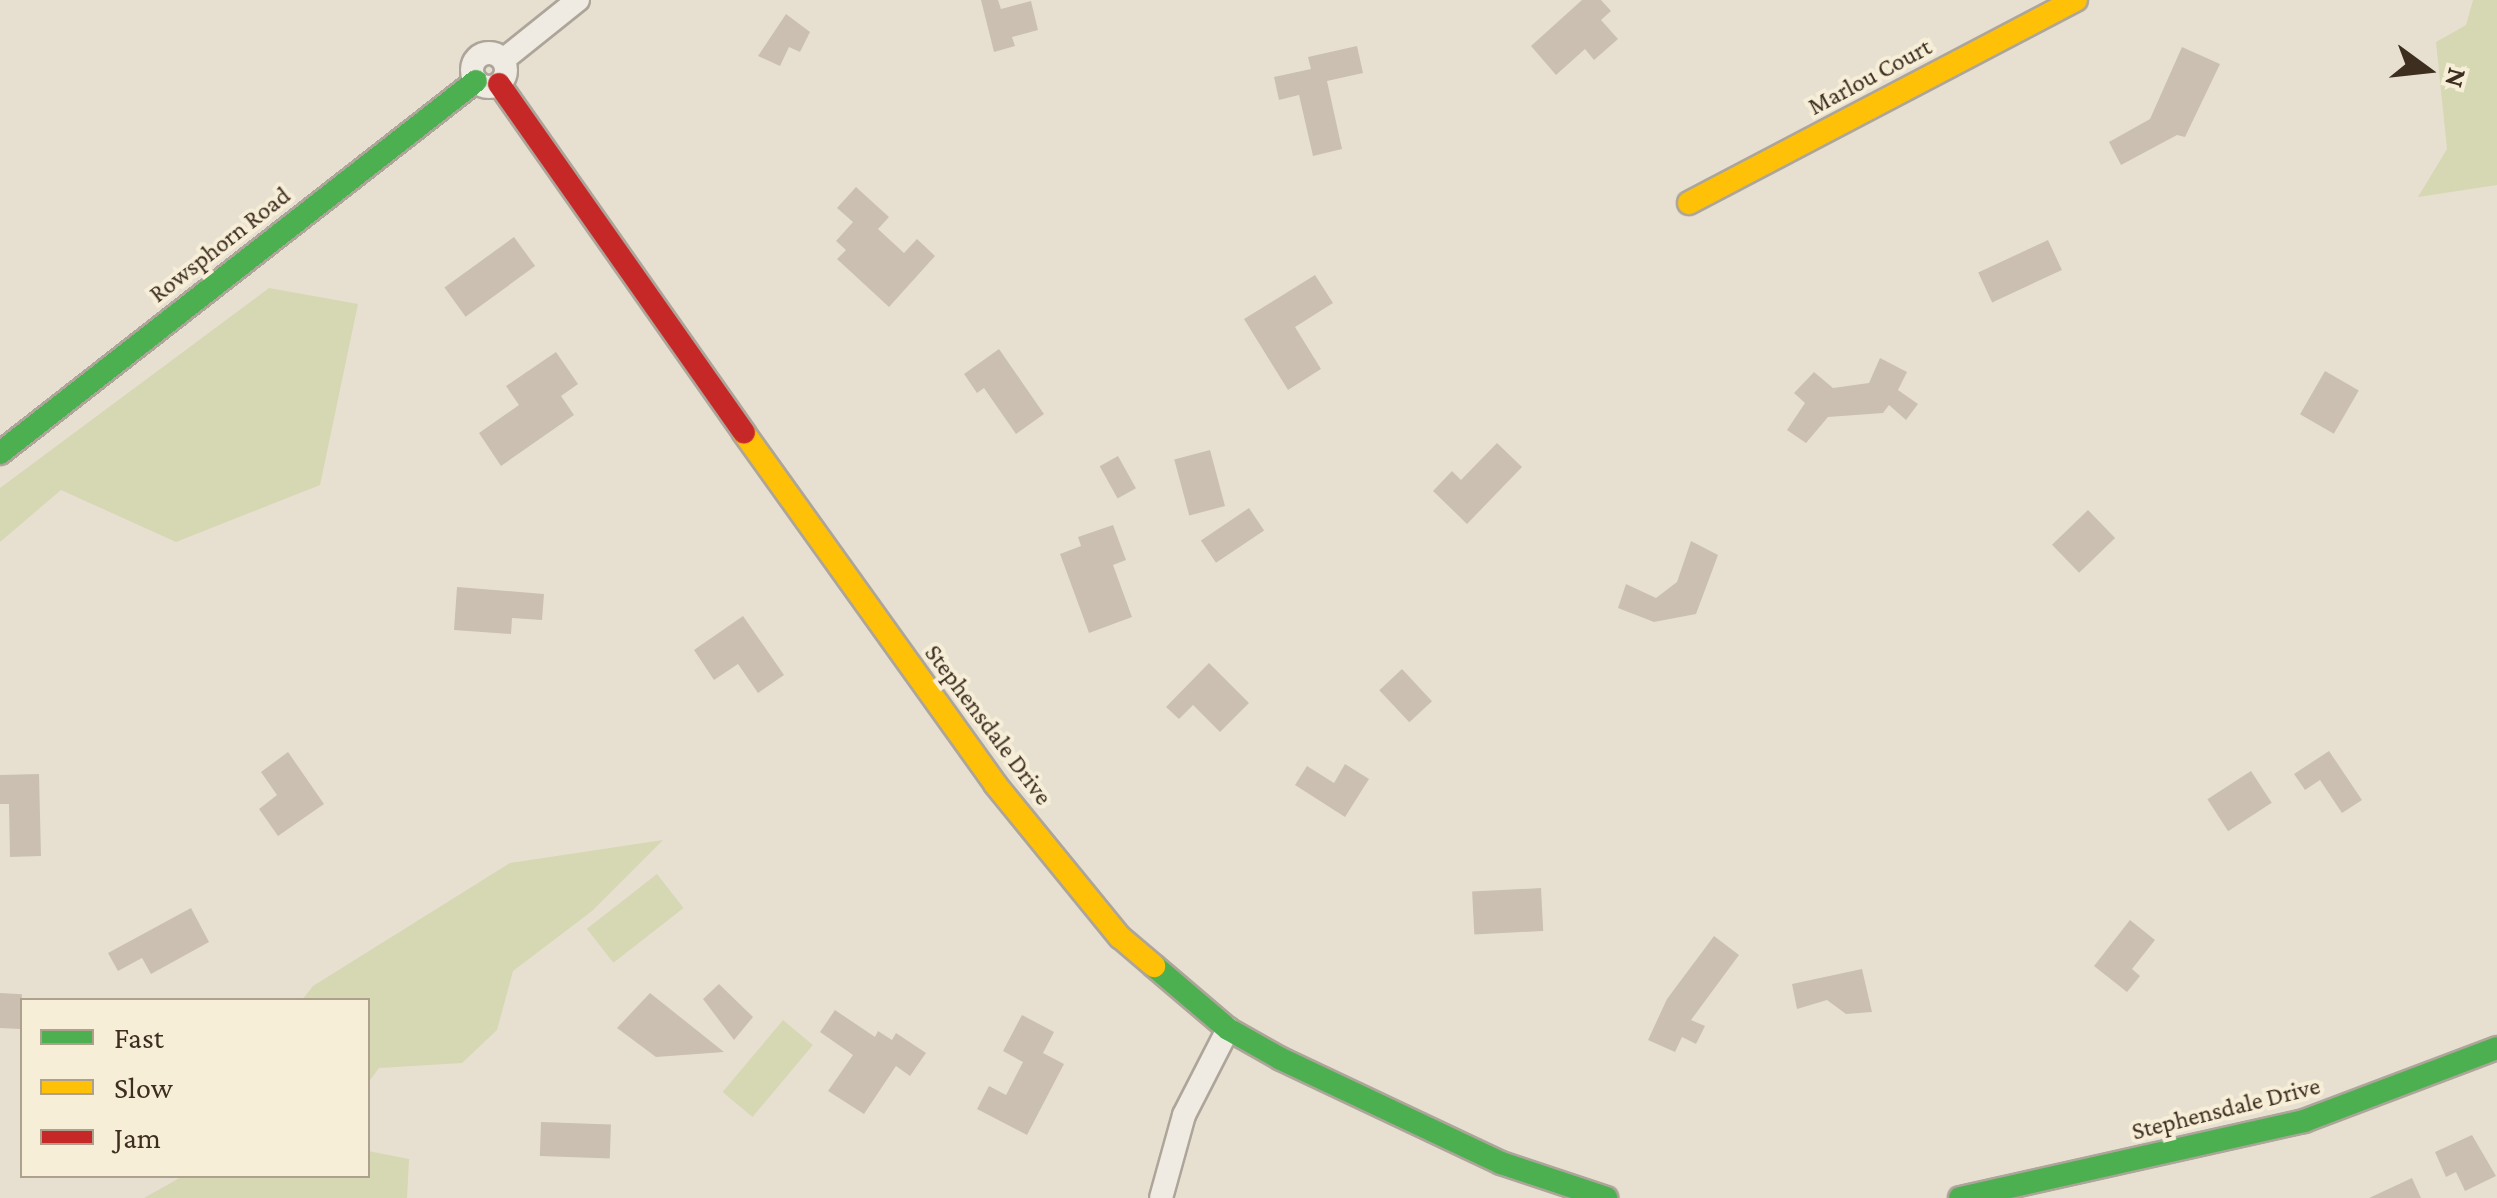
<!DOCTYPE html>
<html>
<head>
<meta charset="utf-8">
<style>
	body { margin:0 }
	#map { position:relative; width:2497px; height:1198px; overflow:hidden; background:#e7e0d1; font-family:"Crimson Pro",serif }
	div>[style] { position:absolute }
	.green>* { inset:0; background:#d6d7b3; transform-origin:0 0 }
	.building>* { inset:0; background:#cbbfb2; transform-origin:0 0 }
	.roads { filter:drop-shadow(2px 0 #ada599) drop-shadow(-2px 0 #ada599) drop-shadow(0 2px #ada599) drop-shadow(0 -2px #ada599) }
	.street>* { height:22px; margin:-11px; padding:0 11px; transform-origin:11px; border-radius:11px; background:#efebe3 }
	.street>.ring { margin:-11px; padding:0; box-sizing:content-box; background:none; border:22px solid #efebe3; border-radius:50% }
	.fast>* { height:22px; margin:-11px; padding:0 11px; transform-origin:11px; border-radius:11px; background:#4caf50 }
	.slow>* { height:22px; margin:-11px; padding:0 11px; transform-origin:11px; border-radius:11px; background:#ffc107 }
	.jam>* { height:22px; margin:-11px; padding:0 11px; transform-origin:11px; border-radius:11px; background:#c62828 }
	span { translate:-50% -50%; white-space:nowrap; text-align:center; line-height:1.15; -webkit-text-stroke:8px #f7eed8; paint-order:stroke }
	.street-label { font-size:25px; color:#3d2e20 }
	.legend { position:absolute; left:20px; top:998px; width:350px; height:180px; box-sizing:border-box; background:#f7eed8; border:2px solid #ada18e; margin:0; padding:12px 18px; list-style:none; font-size:30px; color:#3d2e20 }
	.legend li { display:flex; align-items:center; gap:20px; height:50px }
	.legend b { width:50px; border:2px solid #ada18e }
	.north { position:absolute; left:2377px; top:20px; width:100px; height:100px; -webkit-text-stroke:8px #f7eed8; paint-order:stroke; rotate:105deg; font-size:28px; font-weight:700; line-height:40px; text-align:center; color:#3d2e20 }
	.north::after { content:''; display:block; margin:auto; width:35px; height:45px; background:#3d2e20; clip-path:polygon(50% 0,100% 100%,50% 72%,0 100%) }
</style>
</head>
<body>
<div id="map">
	<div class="green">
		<i style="clip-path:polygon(2473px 0,2497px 0,2497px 185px,2418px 197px,2447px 149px,2436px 42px,2466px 25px)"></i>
		<i style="clip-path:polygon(269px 288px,358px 304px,320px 485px,176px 542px,61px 490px,0 542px,0 488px)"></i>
		<i style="clip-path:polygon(663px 840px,592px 911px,513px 971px,497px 1030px,462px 1063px,379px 1068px,368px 1083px,368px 1000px,302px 1000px,313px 986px,510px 863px)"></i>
		<i style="left:657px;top:874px;width:43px;height:89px;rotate:52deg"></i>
		<i style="left:783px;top:1020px;width:39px;height:94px;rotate:40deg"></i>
		<i style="clip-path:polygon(368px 1151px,409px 1159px,407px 1198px,144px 1198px,183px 1176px,368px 1176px)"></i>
	</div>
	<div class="building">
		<i style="clip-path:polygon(981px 0,998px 0,1001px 9px,1031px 1px,1038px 30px,1012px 37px,1015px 46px,994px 52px)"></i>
		<i style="clip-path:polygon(1582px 0,1601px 0,1611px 11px,1601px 20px,1618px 39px,1594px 60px,1585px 49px,1556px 75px,1531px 46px)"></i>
		<i style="clip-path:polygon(786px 14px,810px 32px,800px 52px,789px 47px,780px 66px,758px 56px)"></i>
		<i style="clip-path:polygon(1357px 46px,1363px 73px,1327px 81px,1342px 149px,1313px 156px,1299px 95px,1279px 100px,1274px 77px,1311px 69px,1308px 57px)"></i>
		<i style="clip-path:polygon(2182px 47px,2220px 64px,2185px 137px,2177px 135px,2121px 165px,2109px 142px,2150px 119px)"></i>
		<i style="clip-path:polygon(856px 187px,889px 217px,878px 229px,904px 253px,917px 239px,935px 256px,889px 307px,837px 259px,846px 250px,836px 241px,853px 222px,837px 208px)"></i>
		<i style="left:514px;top:237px;width:36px;height:86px;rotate:54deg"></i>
		<i style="left:2048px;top:240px;width:33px;height:77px;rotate:65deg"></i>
		<i style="clip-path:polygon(1315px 275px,1333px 303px,1295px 327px,1321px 369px,1288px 390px,1244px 319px)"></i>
		<i style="clip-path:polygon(999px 349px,1044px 414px,1016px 434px,984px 388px,977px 393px,964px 374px)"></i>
		<i style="clip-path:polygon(556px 352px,578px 384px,561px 396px,574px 415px,501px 466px,479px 433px,519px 405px,506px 386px)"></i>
		<i style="clip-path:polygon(1880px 358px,1907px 372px,1898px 390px,1918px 404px,1906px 420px,1889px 405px,1883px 413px,1828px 417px,1806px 443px,1787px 430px,1805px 403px,1794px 393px,1814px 372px,1833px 388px,1869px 383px)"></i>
		<i style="left:2325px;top:371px;width:39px;height:50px;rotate:30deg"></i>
		<i style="clip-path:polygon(1497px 443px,1522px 467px,1467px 524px,1433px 491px,1452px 471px,1461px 480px)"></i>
		<i style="left:1210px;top:450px;width:58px;height:37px;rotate:75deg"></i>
		<i style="left:1118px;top:456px;width:37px;height:21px;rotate:61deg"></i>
		<i style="left:1249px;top:508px;width:27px;height:58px;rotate:56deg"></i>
		<i style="left:2088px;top:510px;width:39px;height:50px;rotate:46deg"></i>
		<i style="clip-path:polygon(1113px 525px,1126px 560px,1113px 565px,1132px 617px,1089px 633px,1060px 554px,1081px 546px,1078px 537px)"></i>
		<i style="clip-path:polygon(1691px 541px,1718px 555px,1696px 614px,1654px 622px,1618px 608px,1626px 584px,1656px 598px,1677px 582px)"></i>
		<i style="clip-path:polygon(457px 587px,544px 594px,542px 620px,512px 618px,511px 634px,454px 630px)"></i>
		<i style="clip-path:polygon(743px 616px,784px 675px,758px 693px,738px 664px,714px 680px,694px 650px)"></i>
		<i style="clip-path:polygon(1209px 663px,1249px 703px,1220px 732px,1193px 705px,1179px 719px,1166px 707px)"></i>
		<i style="left:1402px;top:669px;width:44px;height:31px;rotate:47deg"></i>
		<i style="clip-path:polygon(2329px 751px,2362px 800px,2342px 813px,2320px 780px,2305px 790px,2294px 774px)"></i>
		<i style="clip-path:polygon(288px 752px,324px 804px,278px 836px,259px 809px,277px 795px,261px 772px)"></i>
		<i style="clip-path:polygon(1345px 764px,1369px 779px,1345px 817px,1295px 785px,1307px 766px,1334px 783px)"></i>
		<i style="left:2251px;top:771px;width:38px;height:52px;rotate:57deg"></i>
		<i style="clip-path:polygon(39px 774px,41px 856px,10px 857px,9px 804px,0 804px,0 775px)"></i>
		<i style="left:1541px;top:888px;width:43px;height:69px;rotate:87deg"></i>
		<i style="clip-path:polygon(191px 908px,209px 942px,151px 974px,142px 958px,118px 971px,108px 953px)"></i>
		<i style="clip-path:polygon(2130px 920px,2155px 940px,2132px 969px,2140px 976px,2127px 992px,2094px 966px)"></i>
		<i style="clip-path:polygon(1714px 936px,1739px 955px,1691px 1020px,1705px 1026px,1696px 1044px,1682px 1037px,1675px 1052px,1648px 1040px,1667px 999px)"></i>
		<i style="clip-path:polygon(1862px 969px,1872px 1012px,1846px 1014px,1827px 1000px,1797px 1009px,1792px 984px)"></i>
		<i style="clip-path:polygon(719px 984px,753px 1017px,734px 1040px,703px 999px)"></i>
		<i style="left:0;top:993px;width:22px;height:35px;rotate:3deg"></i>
		<i style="clip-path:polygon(650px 993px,724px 1052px,656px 1057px,617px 1028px)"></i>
		<i style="clip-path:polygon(835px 1010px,875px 1037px,878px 1031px,892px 1040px,896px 1033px,926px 1053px,910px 1076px,896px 1066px,864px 1114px,828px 1091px,853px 1055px,820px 1032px)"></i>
		<i style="clip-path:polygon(1022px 1015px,1054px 1032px,1043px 1053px,1064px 1064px,1027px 1135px,977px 1109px,989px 1086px,1006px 1095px,1023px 1062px,1003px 1051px)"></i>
		<i style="left:541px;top:1122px;width:70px;height:34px;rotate:2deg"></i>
		<i style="clip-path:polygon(2472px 1135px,2496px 1176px,2465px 1191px,2456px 1172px,2446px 1177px,2435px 1152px)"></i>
		<i style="clip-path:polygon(2412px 1178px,2421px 1198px,2369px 1198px)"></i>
	</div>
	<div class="roads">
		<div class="street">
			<i class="ring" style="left:472px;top:53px;width:12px;height:12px"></i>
			<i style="left:503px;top:60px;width:96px;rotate:-38.7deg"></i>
			<i style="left:1161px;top:1198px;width:86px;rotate:-74.5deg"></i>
			<i style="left:1184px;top:1115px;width:97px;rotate:-62.9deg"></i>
		</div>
		<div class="fast">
			<i style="left:0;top:453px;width:604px;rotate:-38.01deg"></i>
			<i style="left:1154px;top:966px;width:97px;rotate:40.4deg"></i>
			<i style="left:1228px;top:1029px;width:61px;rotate:29.5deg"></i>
			<i style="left:1281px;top:1059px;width:243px;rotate:25.3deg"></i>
			<i style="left:1501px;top:1163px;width:111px;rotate:18.4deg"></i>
			<i style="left:1960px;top:1198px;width:353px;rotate:-12.6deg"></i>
			<i style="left:2304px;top:1121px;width:206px;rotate:-20.7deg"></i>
		</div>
		<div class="slow">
			<i style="left:1689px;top:203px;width:437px;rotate:-27.7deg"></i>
			<i style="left:744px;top:433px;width:432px;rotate:54.4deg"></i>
			<i style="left:995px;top:784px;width:198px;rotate:50.8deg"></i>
			<i style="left:1120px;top:937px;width:45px;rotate:40.5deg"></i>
		</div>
		<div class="jam">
			<i style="left:499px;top:84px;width:426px;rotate:54.9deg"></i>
		</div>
	</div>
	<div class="street-label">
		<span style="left:1870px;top:77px;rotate:-28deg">Marlou Court</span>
		<span style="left:220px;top:245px;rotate:-38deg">Rowsphorn Road</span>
		<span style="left:988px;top:725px;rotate:53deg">Stephensdale Drive</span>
		<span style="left:2226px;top:1109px;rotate:-14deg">Stephensdale Drive</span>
	</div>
	<ul class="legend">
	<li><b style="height:12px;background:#4caf50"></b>Fast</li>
	<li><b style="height:12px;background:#ffc107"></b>Slow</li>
	<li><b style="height:12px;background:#c62828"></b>Jam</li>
	</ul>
	<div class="north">N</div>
</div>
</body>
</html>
